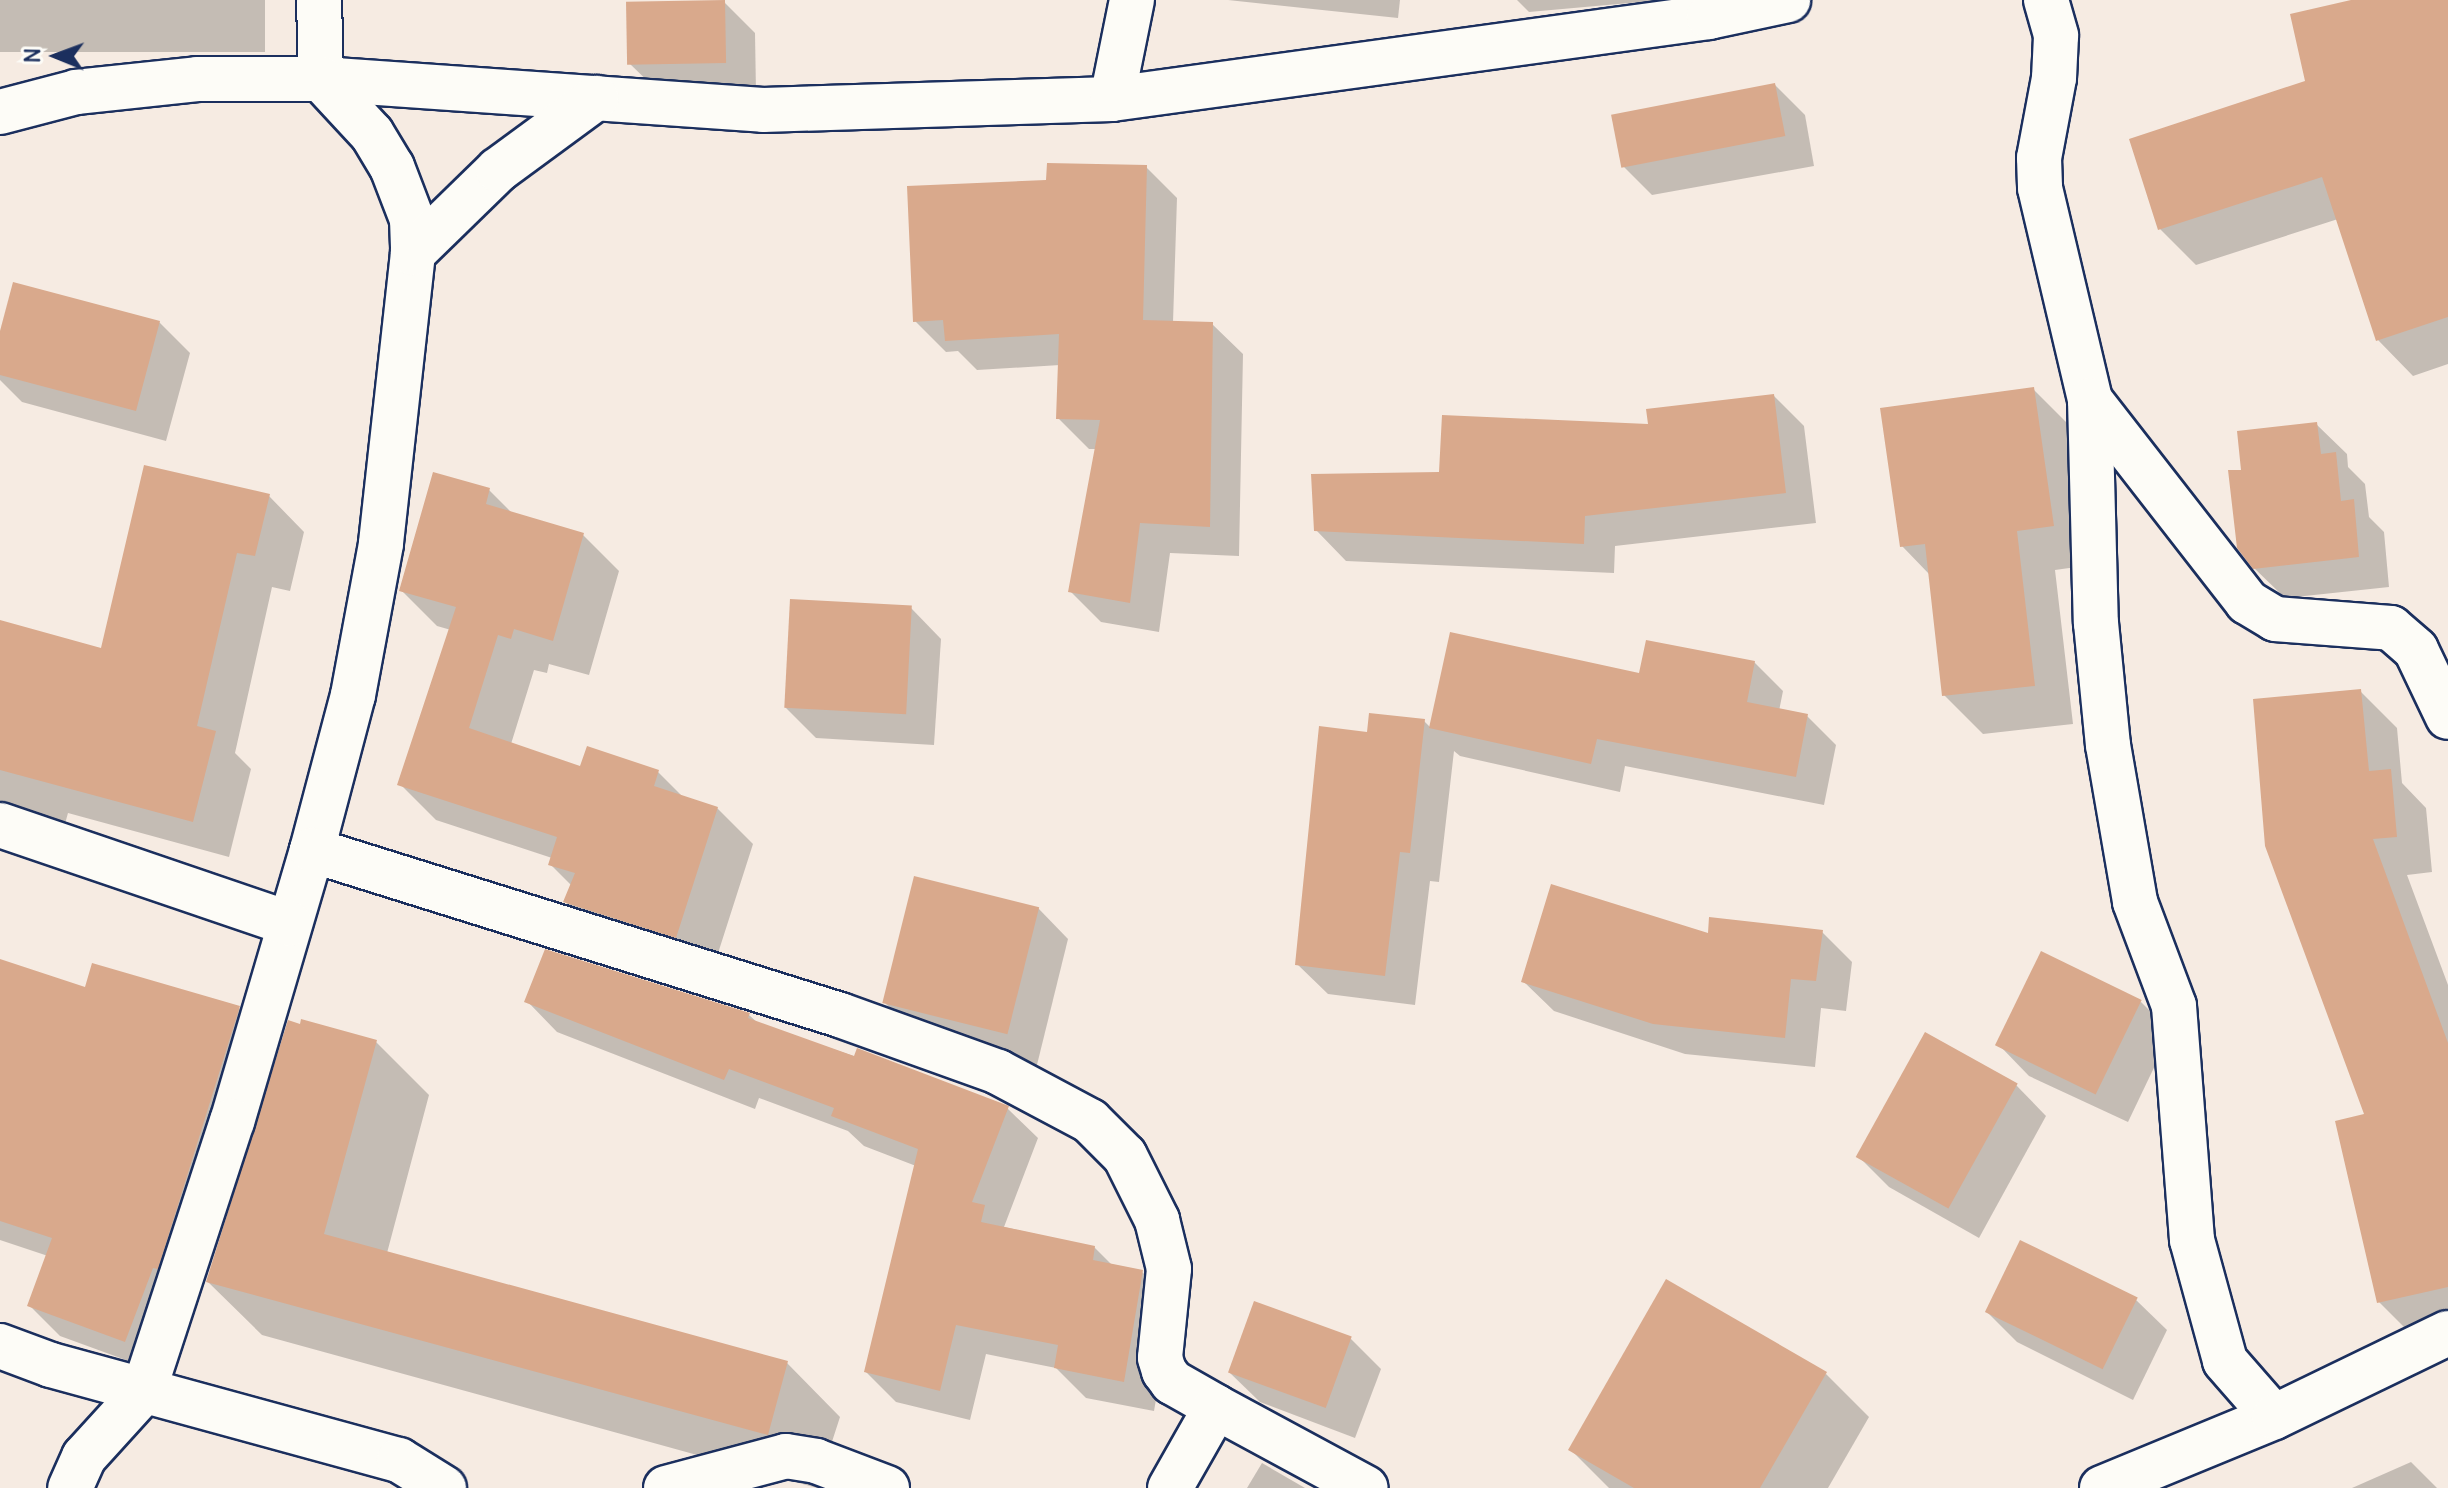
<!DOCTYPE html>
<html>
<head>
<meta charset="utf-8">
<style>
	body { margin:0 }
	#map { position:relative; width:2448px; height:1488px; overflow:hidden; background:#f6ebe2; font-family:Delius,sans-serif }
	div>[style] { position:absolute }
	.shadow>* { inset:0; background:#0003; transform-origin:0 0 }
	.building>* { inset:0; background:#d9a98c; transform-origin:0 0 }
	.roads { filter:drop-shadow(2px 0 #1b2f5e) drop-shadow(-2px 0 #1b2f5e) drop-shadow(0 2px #1b2f5e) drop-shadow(0 -2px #1b2f5e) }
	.minor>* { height:44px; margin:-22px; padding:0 22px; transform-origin:22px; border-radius:22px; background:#fdfcf7 }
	span { translate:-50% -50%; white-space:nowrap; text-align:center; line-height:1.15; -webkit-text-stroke:6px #fdfcf7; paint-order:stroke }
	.north { position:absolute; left:16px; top:16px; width:80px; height:80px; -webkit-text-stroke:6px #fdfcf7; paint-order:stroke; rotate:271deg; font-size:22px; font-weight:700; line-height:32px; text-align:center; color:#1b2f5e }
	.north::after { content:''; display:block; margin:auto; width:28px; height:36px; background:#1b2f5e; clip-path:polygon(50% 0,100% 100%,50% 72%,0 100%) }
</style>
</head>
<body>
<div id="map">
	<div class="shadow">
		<i style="left:0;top:0;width:265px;height:52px"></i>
		<i style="clip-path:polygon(1228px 0,1400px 0,1398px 18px)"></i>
		<i style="clip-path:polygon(1517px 0,1663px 0,1529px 12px)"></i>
		<i style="clip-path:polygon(2360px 0,2448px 0,2448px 364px,2413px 376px,2378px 340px,2338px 219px,2196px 265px,2160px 229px,2307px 83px)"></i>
		<i style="clip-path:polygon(724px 2px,755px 33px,756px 93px,660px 93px,629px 63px)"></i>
		<i style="clip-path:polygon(1775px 85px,1805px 115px,1814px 166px,1652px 195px,1622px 165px)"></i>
		<i style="clip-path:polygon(1146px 167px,1177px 198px,1173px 323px,1212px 324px,1243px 354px,1239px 556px,1170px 553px,1159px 632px,1101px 622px,1070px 591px,1097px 449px,1089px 449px,1058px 418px,1060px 365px,977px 370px,958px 351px,946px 352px,915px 321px,1048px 182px)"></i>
		<i style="clip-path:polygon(159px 322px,190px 353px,166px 441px,22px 402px,0 380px,0 339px)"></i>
		<i style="clip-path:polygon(2033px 389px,2072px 428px,2091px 565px,2055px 570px,2073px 724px,1983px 734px,1944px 695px,1930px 575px,1902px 546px)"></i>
		<i style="clip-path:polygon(1774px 396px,1804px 426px,1816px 523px,1615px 546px,1614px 573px,1346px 561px,1316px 530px,1441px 474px)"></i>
		<i style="clip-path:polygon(2316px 424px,2347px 454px,2348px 467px,2365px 484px,2369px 517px,2384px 532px,2389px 587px,2285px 598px,2254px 568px,2243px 471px)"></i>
		<i style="clip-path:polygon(489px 490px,514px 515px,583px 535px,619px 571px,589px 675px,549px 664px,547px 673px,534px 670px,511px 744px,582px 768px,658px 772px,684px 798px,717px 808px,753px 844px,712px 972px,601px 938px,566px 902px,572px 886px,550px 864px,552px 858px,436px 820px,400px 784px,451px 630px,437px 626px,401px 590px)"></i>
		<i style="clip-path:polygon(269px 496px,304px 532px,290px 591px,272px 587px,235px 753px,251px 769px,229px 857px,68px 813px,60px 842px,0 826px,0 622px,103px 650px)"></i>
		<i style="clip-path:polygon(911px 608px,941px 639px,934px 745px,816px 738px,785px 707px)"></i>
		<i style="clip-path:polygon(1754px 662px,1783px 691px,1779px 711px,1807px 716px,1836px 745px,1824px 805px,1625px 766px,1620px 792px,1460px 756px,1454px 751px,1439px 882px,1430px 881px,1415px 1005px,1328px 994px,1297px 964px,1368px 734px,1424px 721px,1431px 728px,1641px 675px)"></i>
		<i style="clip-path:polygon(2361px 692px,2397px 728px,2402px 783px,2426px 808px,2432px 872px,2407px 875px,2448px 985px,2448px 1331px,2415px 1338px,2379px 1302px,2366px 1116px)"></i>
		<i style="clip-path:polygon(1038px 908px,1068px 939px,1034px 1077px,916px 1034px,886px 1004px)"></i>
		<i style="clip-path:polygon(1822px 932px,1852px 962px,1846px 1011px,1821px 1008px,1815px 1067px,1685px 1054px,1554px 1011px,1523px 981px)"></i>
		<i style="clip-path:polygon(0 961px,87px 990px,239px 1008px,269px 1038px,156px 1371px,60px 1336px,30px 1306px,48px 1256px,0 1240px)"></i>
		<i style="clip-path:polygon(527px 1001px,749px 1015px,759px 1024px,1007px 1108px,1038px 1138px,1004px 1227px,1094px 1247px,1113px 1266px,1142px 1272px,1173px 1302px,1154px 1411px,1086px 1398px,1056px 1368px,986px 1354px,970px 1420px,896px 1402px,866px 1372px,916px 1166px,864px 1146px,848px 1131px,759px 1098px,755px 1109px,557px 1032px)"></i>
		<i style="clip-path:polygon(2141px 1002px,2171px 1032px,2128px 1122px,2029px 1076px,1999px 1045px)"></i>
		<i style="clip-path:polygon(376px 1042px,429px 1095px,387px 1253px,787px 1363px,840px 1417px,817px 1488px,262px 1335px,208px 1282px)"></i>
		<i style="clip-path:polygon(2016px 1085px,2046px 1116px,1979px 1238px,1889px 1187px,1859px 1157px)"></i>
		<i style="clip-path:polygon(2136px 1300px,2167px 1330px,2133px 1400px,2017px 1342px,1987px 1312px)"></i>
		<i style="clip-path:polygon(1351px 1339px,1381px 1369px,1355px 1438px,1260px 1402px,1229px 1372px)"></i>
		<i style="clip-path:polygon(1826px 1374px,1869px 1417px,1828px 1488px,1609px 1488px,1571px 1450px)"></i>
		<i style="clip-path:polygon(2411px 1462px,2437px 1488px,2352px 1488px)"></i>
		<i style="clip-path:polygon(1262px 1463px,1305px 1488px,1247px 1488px)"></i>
	</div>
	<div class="building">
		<i style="left:725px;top:0;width:63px;height:99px;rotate:89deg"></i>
		<i style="clip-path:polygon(2351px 0,2448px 0,2448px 317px,2376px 341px,2322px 177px,2158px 230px,2129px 139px,2305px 81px,2290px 14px)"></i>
		<i style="left:1775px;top:83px;width:54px;height:167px;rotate:79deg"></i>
		<i style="clip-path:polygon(1047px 163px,1147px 165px,1143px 320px,1213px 322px,1210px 527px,1140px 523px,1130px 603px,1068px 592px,1100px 420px,1056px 419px,1059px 334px,945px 341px,943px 320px,913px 322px,907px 186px,1046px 180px)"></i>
		<i style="clip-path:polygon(13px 282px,160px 321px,136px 411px,0 375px,0 331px)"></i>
		<i style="clip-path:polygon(2034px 387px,2054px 526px,2017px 531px,2035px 686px,1942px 696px,1925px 544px,1900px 547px,1880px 408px)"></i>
		<i style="clip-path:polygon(1774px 394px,1786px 493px,1585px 516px,1584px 544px,1314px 531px,1311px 474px,1439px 472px,1442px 415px,1648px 424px,1646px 409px)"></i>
		<i style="clip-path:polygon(2317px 422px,2321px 454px,2336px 452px,2341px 501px,2354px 499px,2359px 557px,2253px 569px,2237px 548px,2228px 470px,2241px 470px,2237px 431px)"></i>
		<i style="clip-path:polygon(144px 465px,270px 494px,255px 556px,237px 553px,197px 726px,216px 731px,193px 822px,0 770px,0 620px,101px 648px)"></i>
		<i style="clip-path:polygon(433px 472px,490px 488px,486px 504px,584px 533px,553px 641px,514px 629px,511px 639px,498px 635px,469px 728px,580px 766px,587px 746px,659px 770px,654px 786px,718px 807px,676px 938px,563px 902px,575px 873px,548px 865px,557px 837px,397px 785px,456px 607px,399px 591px)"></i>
		<i style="left:790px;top:599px;width:122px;height:109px;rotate:3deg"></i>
		<i style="clip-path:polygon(1450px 632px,1639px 673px,1646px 640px,1755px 661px,1747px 702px,1808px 714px,1796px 777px,1597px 739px,1591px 764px,1429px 728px)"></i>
		<i style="clip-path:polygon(2361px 689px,2369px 771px,2391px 769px,2397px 837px,2373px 839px,2448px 1043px,2448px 1287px,2377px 1303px,2335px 1121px,2364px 1114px,2265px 846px,2253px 699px)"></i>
		<i style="clip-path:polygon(1369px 713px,1425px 719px,1410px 853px,1400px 852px,1385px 976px,1295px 965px,1319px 726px,1367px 732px)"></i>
		<i style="left:914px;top:876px;width:129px;height:131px;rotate:14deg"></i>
		<i style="clip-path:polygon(1551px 884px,1708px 933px,1709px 917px,1823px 930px,1816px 981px,1791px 979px,1785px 1038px,1653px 1024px,1521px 982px)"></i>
		<i style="clip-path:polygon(545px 949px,750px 1013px,748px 1018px,854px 1056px,857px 1048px,1009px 1106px,972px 1202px,985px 1205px,981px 1222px,1095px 1246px,1093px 1260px,1143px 1270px,1124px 1382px,1054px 1368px,1058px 1345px,956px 1325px,940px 1391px,864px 1372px,918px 1149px,831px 1116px,834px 1108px,729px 1069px,724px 1080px,524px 1002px)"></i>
		<i style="left:2041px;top:951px;width:112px;height:105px;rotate:26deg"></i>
		<i style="clip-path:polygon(0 959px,85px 987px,92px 963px,240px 1006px,158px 1269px,153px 1268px,125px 1342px,27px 1306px,52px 1238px,0 1221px)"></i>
		<i style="clip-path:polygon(301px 1019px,377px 1040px,324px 1234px,788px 1361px,768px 1435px,206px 1282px,288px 1020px,300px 1024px)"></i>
		<i style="left:1925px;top:1032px;width:106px;height:143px;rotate:29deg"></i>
		<i style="left:2020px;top:1240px;width:131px;height:80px;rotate:26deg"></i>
		<i style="clip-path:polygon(1666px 1279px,1827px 1372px,1760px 1488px,1634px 1488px,1568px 1450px)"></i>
		<i style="left:1254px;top:1301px;width:104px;height:76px;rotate:20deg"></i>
	</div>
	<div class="roads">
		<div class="minor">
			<i style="left:319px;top:0;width:79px;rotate:88.5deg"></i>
			<i style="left:321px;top:79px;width:443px;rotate:4deg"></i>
			<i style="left:763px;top:110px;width:349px;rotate:-1.8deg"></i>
			<i style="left:1112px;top:99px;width:603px;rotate:-7.82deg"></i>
			<i style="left:1709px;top:17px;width:81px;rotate:-12.1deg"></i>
			<i style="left:2046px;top:0;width:37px;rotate:74deg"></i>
			<i style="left:2056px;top:36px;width:42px;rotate:92.7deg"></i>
			<i style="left:2054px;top:78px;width:81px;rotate:100.6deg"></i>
			<i style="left:2039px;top:158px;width:30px;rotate:88deg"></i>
			<i style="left:2040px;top:188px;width:218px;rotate:76.7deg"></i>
			<i style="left:2090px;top:400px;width:256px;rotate:52.1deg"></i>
			<i style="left:2247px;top:602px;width:33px;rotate:31deg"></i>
			<i style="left:2275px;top:619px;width:116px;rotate:4.4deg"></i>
			<i style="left:2391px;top:628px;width:33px;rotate:41deg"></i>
			<i style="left:2416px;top:650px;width:74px;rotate:64.5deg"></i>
			<i style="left:1112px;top:99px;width:101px;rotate:-78.6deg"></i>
			<i style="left:0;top:112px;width:79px;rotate:-14.7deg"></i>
			<i style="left:76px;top:92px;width:122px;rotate:-6.1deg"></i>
			<i style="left:197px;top:79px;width:124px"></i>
			<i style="left:321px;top:79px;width:75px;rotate:47.2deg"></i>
			<i style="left:372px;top:134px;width:39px;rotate:59deg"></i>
			<i style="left:392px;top:167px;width:56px;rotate:69deg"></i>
			<i style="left:412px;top:219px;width:34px;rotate:88deg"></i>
			<i style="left:413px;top:253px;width:293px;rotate:96.3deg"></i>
			<i style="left:381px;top:544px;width:154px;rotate:100.5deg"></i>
			<i style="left:353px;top:695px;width:160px;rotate:104.8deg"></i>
			<i style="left:312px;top:850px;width:283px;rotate:106.4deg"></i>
			<i style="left:232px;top:1121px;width:284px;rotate:108.1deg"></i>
			<i style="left:144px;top:1391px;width:89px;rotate:132.3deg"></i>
			<i style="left:84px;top:1457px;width:34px;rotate:114deg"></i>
			<i style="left:413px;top:253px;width:119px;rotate:-44.3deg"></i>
			<i style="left:498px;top:170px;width:122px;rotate:-36.3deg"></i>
			<i style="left:2090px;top:400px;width:223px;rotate:88.5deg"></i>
			<i style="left:2096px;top:623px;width:123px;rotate:84.4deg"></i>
			<i style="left:2108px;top:745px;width:159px;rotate:80.2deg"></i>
			<i style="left:2135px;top:902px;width:111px;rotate:69.4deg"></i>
			<i style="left:2174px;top:1006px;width:235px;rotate:85.6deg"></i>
			<i style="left:2192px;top:1240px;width:125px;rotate:74.7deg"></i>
			<i style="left:2225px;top:1361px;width:74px;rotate:48.8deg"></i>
			<i style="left:0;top:825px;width:306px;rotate:18.8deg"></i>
			<i style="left:312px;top:850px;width:553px;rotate:17.35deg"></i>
			<i style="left:840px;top:1015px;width:168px;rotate:19.8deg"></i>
			<i style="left:998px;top:1072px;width:104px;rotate:28deg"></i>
			<i style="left:1090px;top:1121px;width:49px;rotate:45deg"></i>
			<i style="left:1125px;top:1156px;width:72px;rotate:63.4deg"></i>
			<i style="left:1157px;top:1220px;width:50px;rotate:76.2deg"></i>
			<i style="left:1169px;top:1269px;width:89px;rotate:95.8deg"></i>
			<i style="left:1160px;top:1358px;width:14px;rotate:73deg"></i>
			<i style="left:1164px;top:1371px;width:14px;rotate:54deg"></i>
			<i style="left:1172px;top:1382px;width:51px;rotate:29.6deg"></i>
			<i style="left:1216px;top:1407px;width:170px;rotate:28.4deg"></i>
			<i style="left:0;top:1346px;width:54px;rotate:20.4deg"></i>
			<i style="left:51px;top:1365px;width:361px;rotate:15.3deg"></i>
			<i style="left:399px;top:1460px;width:53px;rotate:31.9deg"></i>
			<i style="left:666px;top:1488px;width:124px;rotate:-14.9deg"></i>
			<i style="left:786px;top:1456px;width:30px;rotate:9deg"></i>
			<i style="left:816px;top:1461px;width:76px;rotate:20.8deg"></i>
			<i style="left:1170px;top:1488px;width:93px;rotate:-60.4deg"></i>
			<i style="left:2102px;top:1488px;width:186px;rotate:-22.4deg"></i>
			<i style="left:2274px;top:1417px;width:193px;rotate:-25.8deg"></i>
		</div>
	</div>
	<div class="north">N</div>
</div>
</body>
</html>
